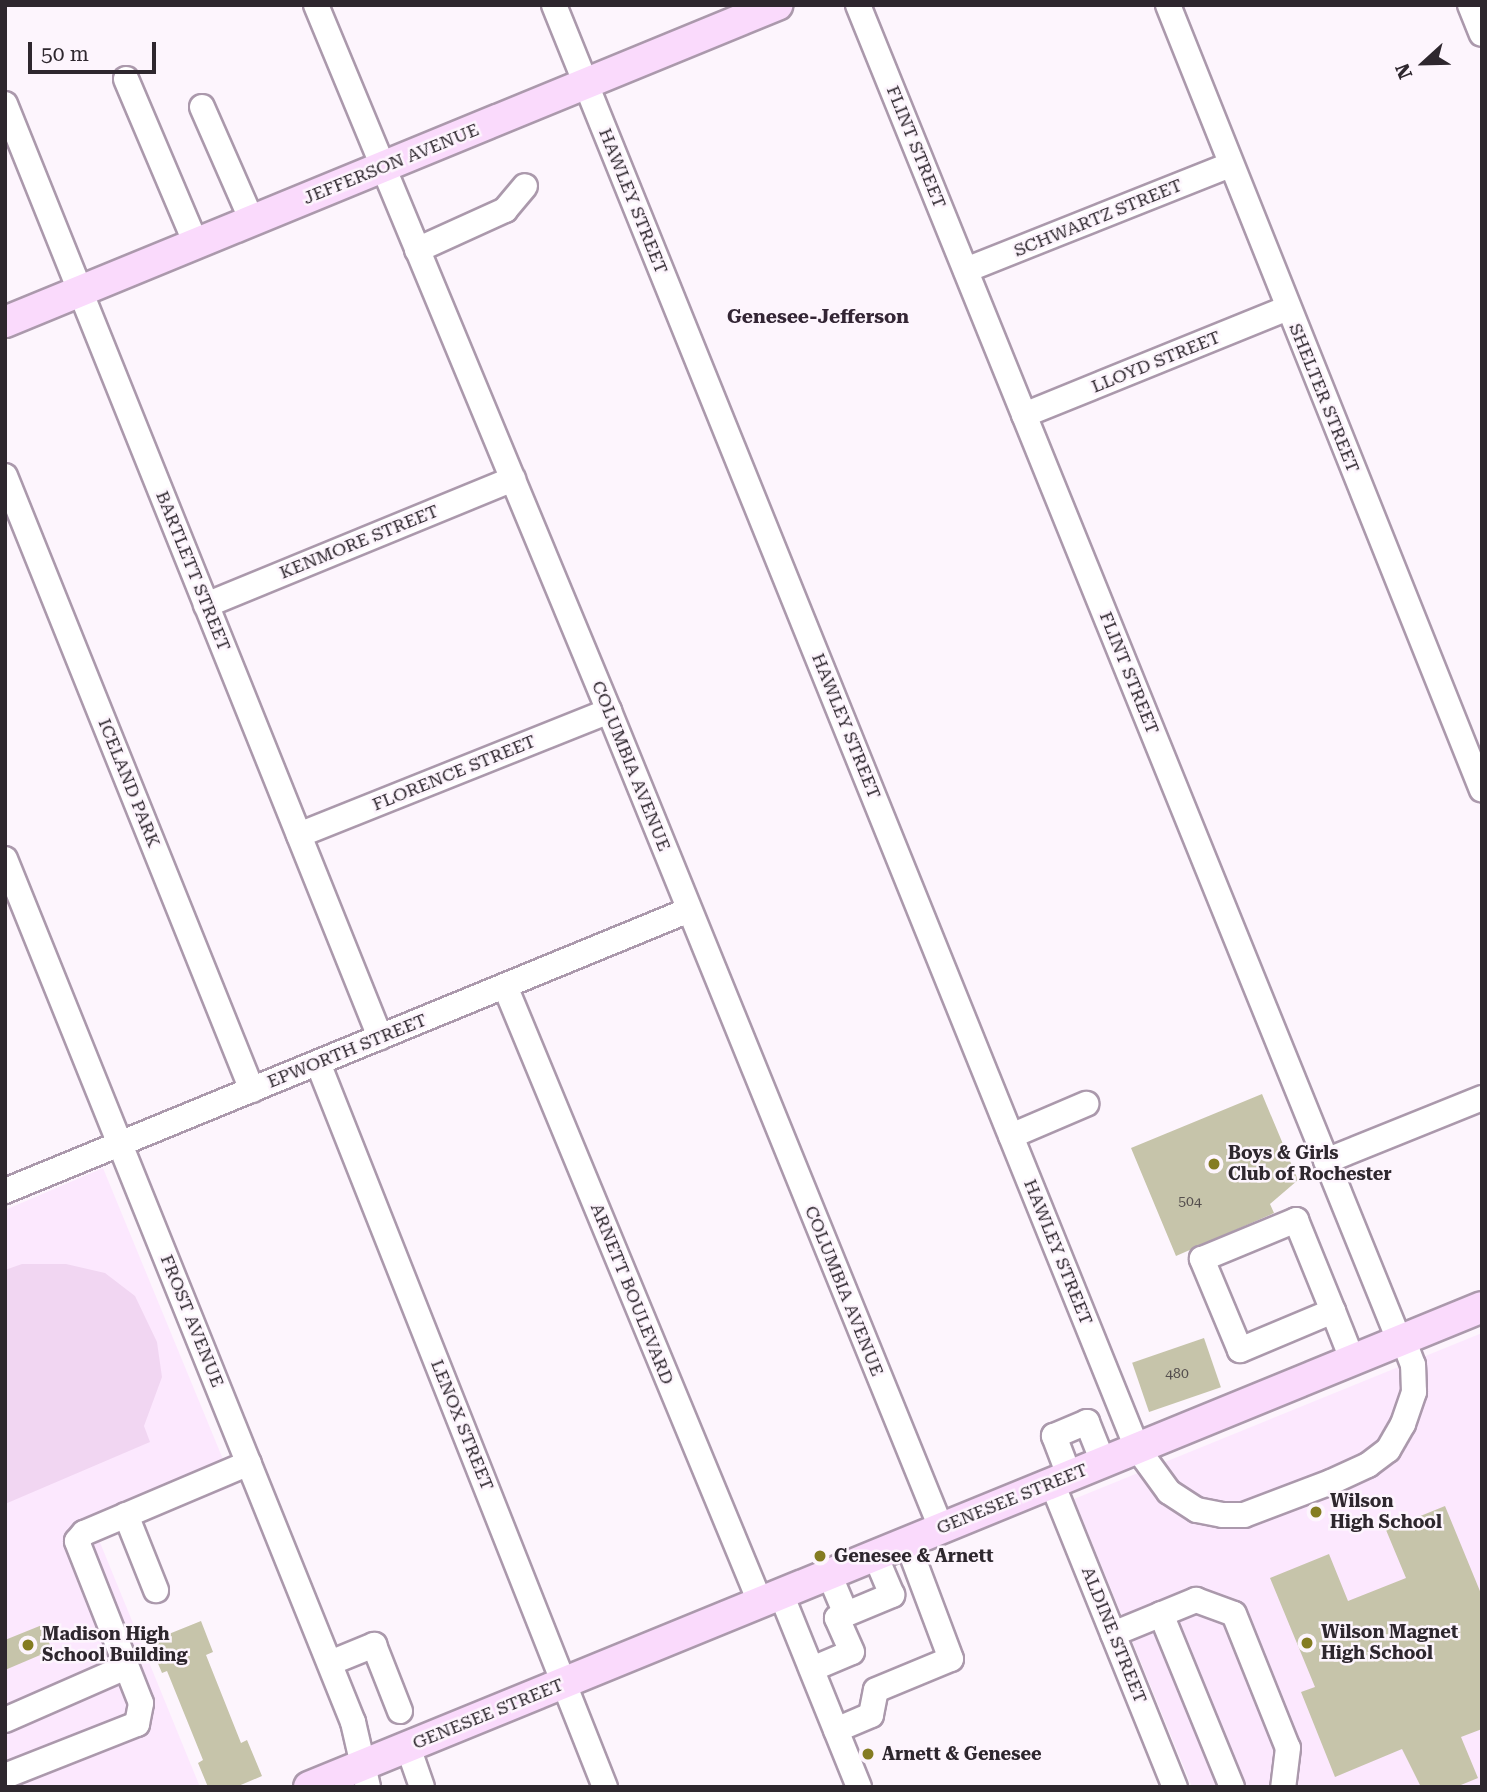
<!DOCTYPE html>
<html>
<head>
<meta charset="utf-8">
<style>
	body { margin:0 }
	#map { position:relative; width:1487px; height:1792px; overflow:hidden; background:#fdf5fd; font-family:"Roboto Serif",serif }
	div>[style] { position:absolute }
	.built>* { inset:0; background:#fce8fe }
	.green>* { inset:0; background:#f1d6f2 }
	.building>* { inset:0; background:#c6c4aa; transform-origin:0 0 }
	.roads { filter:drop-shadow(2px 0 #ab99ac) drop-shadow(-2px 0 #ab99ac) drop-shadow(0 2px #ab99ac) drop-shadow(0 -2px #ab99ac) }
	.minor>* { height:24px; margin:-12px; padding:0 12px; transform-origin:12px; border-radius:12px; background:#fff }
	.major>* { height:30px; margin:-15px; padding:0 15px; transform-origin:15px; border-radius:15px; background:#fadafc }
	.dots>* { width:19px; height:19px; translate:-50% -50%; box-sizing:border-box; border:4px solid #fdf5fd; border-radius:50% }
	span { translate:-50% -50%; white-space:nowrap; text-align:center; line-height:1.15; -webkit-text-stroke:5px #fdf5fd; paint-order:stroke }
	.number-label { font-size:14px; color:#544e4d }
	.number-label span { -webkit-text-stroke-width:0 }
	.street-label { font-size:18px; color:#2e272e }
	.poi-label { font-size:18px; color:#2e272e; font-weight:700 }
	.left { translate:0 -50%; text-align:left }
	.neighbourhood-label { font-size:19px; color:#332534; font-weight:700 }
	.frame { position:absolute; inset:0; border:7px solid #2e272e; pointer-events:none }
	.north { position:absolute; left:1389px; top:28px; width:70px; height:70px; -webkit-text-stroke:5px #fdf5fd; paint-order:stroke; rotate:248deg; font-size:19px; font-weight:700; line-height:28px; text-align:center; color:#2e272e }
	.north::after { content:''; display:block; margin:auto; width:24px; height:32px; background:#2e272e; clip-path:polygon(50% 0,100% 100%,50% 72%,0 100%) }
	.scale { position:absolute; left:28px; top:42px; width:128px; height:32px; box-sizing:border-box; border:4px solid #2e272e; border-top:0; padding-left:9px; font-size:21px; line-height:24px; white-space:nowrap; color:#2e272e; -webkit-text-stroke:5px #fdf5fd; paint-order:stroke }
</style>
</head>
<body>
<div id="map">
	<div class="built">
		<i style="clip-path:polygon(103px 1168px,234px 1486px,99px 1540px,200px 1787px,5px 1787px,5px 1210px)"></i>
		<i style="clip-path:polygon(1482px 1333px,1482px 1787px,1192px 1787px,1074px 1499px)"></i>
	</div>
	<div class="green">
		<i style="clip-path:polygon(22px 1264px,66px 1264px,105px 1273px,135px 1296px,157px 1342px,162px 1377px,144px 1426px,150px 1442px,5px 1504px,5px 1270px)"></i>
	</div>
	<div class="building">
		<i style="clip-path:polygon(1262px 1094px,1298px 1180px,1270px 1204px,1274px 1213px,1176px 1256px,1131px 1148px)"></i>
		<i style="left:1204px;top:1338px;width:52px;height:76px;rotate:71deg"></i>
		<i style="clip-path:polygon(1445px 1506px,1482px 1596px,1482px 1729px,1461px 1737px,1478px 1778px,1456px 1787px,1421px 1787px,1402px 1749px,1335px 1777px,1301px 1692px,1315px 1687px,1270px 1578px,1329px 1554px,1348px 1601px,1406px 1578px,1386px 1530px)"></i>
		<i style="clip-path:polygon(201px 1621px,213px 1652px,206px 1655px,241px 1743px,247px 1740px,262px 1776px,236px 1787px,208px 1787px,198px 1763px,203px 1760px,167px 1671px,162px 1673px,149px 1642px)"></i>
		<i style="clip-path:polygon(42px 1625px,52px 1650px,5px 1670px,5px 1640px)"></i>
	</div>
	<div class="roads">
		<div class="minor">
			<i style="left:316px;top:5px;width:764px;rotate:67.46deg"></i>
			<i style="left:609px;top:711px;width:882px;rotate:67.88deg"></i>
			<i style="left:554px;top:5px;width:1556px;rotate:68deg"></i>
			<i style="left:1137px;top:1448px;width:54px;rotate:54deg"></i>
			<i style="left:1169px;top:1492px;width:33px;rotate:33deg"></i>
			<i style="left:1197px;top:1510px;width:26px;rotate:11deg"></i>
			<i style="left:1223px;top:1515px;width:21px"></i>
			<i style="left:1244px;top:1515px;width:93px;rotate:-20.8deg"></i>
			<i style="left:1331px;top:1482px;width:41px;rotate:-24.7deg"></i>
			<i style="left:1368px;top:1465px;width:25px;rotate:-37deg"></i>
			<i style="left:1388px;top:1450px;width:30px;rotate:-60deg"></i>
			<i style="left:1403px;top:1424px;width:34px;rotate:-71deg"></i>
			<i style="left:1414px;top:1392px;width:27px;rotate:-92deg"></i>
			<i style="left:1413px;top:1365px;width:28px;rotate:-111deg"></i>
			<i style="left:858px;top:5px;width:1440px;rotate:67.94deg"></i>
			<i style="left:1168px;top:5px;width:845px;rotate:68.2deg"></i>
			<i style="left:1470px;top:5px;width:31px;rotate:68deg"></i>
			<i style="left:126px;top:79px;width:179px;rotate:67deg"></i>
			<i style="left:5px;top:104px;width:1006px;rotate:68.1deg"></i>
			<i style="left:202px;top:107px;width:124px;rotate:66.3deg"></i>
			<i style="left:417px;top:250px;width:97px;rotate:-24.4deg"></i>
			<i style="left:505px;top:210px;width:31px;rotate:-50deg"></i>
			<i style="left:966px;top:270px;width:284px;rotate:-21.7deg"></i>
			<i style="left:1024px;top:415px;width:285px;rotate:-22.1deg"></i>
			<i style="left:5px;top:476px;width:662px;rotate:68.09deg"></i>
			<i style="left:206px;top:605px;width:332px;rotate:-22.3deg"></i>
			<i style="left:299px;top:835px;width:334px;rotate:-21.8deg"></i>
			<i style="left:5px;top:859px;width:931px;rotate:68.04deg"></i>
			<i style="left:353px;top:1722px;width:67px;rotate:77deg"></i>
			<i style="left:505px;top:986px;width:667px;rotate:67.51deg"></i>
			<i style="left:318px;top:1063px;width:779px;rotate:68.38deg"></i>
			<i style="left:1011px;top:1136px;width:82px;rotate:-23.1deg"></i>
			<i style="left:1326px;top:1161px;width:168px;rotate:-22deg"></i>
			<i style="left:5px;top:1191px;width:739px;rotate:-22.33deg"></i>
			<i style="left:1333px;top:1311px;width:101px;rotate:157.2deg"></i>
			<i style="left:1240px;top:1350px;width:99px;rotate:-112.7deg"></i>
			<i style="left:1202px;top:1259px;width:102px;rotate:-22.5deg"></i>
			<i style="left:1296px;top:1220px;width:98px;rotate:67.9deg"></i>
			<i style="left:1333px;top:1311px;width:52px;rotate:68.4deg"></i>
			<i style="left:1069px;top:1475px;width:42px;rotate:-111deg"></i>
			<i style="left:1054px;top:1436px;width:36px;rotate:-23deg"></i>
			<i style="left:1087px;top:1422px;width:43px;rotate:68.2deg"></i>
			<i style="left:1052px;top:1483px;width:328px;rotate:68deg"></i>
			<i style="left:126px;top:1515px;width:81px;rotate:68.2deg"></i>
			<i style="left:829px;top:1574px;width:43px;rotate:67deg"></i>
			<i style="left:781px;top:1594px;width:208px;rotate:68deg"></i>
			<i style="left:1161px;top:1614px;width:187px;rotate:67.7deg"></i>
			<i style="left:1113px;top:1634px;width:90px;rotate:-22.3deg"></i>
			<i style="left:1196px;top:1600px;width:40px;rotate:20.2deg"></i>
			<i style="left:1234px;top:1614px;width:144px;rotate:68.1deg"></i>
			<i style="left:1288px;top:1748px;width:39px;rotate:97deg"></i>
			<i style="left:330px;top:1663px;width:48px;rotate:-22.2deg"></i>
			<i style="left:374px;top:1645px;width:71px;rotate:68.5deg"></i>
			<i style="left:812px;top:1669px;width:43px;rotate:-23deg"></i>
			<i style="left:852px;top:1652px;width:37px;rotate:-114deg"></i>
			<i style="left:837px;top:1618px;width:60px;rotate:-22.7deg"></i>
			<i style="left:892px;top:1595px;width:43px;rotate:-113deg"></i>
			<i style="left:5px;top:1720px;width:132px;rotate:-23.7deg"></i>
			<i style="left:836px;top:1730px;width:38px;rotate:-23deg"></i>
			<i style="left:871px;top:1715px;width:25px;rotate:-79deg"></i>
			<i style="left:876px;top:1690px;width:81px;rotate:-22.5deg"></i>
			<i style="left:951px;top:1659px;width:125px;rotate:-110.6deg"></i>
			<i style="left:408px;top:1747px;width:42px;rotate:70.7deg"></i>
			<i style="left:5px;top:1776px;width:142px;rotate:-21.5deg"></i>
			<i style="left:137px;top:1724px;width:21px;rotate:-79deg"></i>
			<i style="left:141px;top:1703px;width:174px;rotate:-111.6deg"></i>
			<i style="left:77px;top:1541px;width:11px;rotate:-49deg"></i>
			<i style="left:84px;top:1533px;width:179px;rotate:-23deg"></i>
		</div>
		<div class="major">
			<i style="left:5px;top:322px;width:835px;rotate:-22.32deg"></i>
			<i style="left:309px;top:1787px;width:1267px;rotate:-22.25deg"></i>
		</div>
	</div>
	<div class="dots">
		<i style="left:1214px;top:1164px;background:#847c22"></i>
		<i style="left:1316px;top:1512px;background:#847c22"></i>
		<i style="left:820px;top:1556px;background:#847c22"></i>
		<i style="left:1307px;top:1643px;background:#847c22"></i>
		<i style="left:28px;top:1645px;background:#847c22"></i>
		<i style="left:868px;top:1754px;background:#847c22"></i>
	</div>
	<div class="number-label">
		<span style="left:1190px;top:1201px">504</span>
		<span style="left:1177px;top:1373px">480</span>
	</div>
	<div class="street-label">
		<span style="left:916px;top:147px;rotate:68deg">FLINT STREET</span>
		<span style="left:391px;top:164px;rotate:-22deg">JEFFERSON AVENUE</span>
		<span style="left:633px;top:201px;rotate:68deg">HAWLEY STREET</span>
		<span style="left:1098px;top:218px;rotate:-22deg">SCHWARTZ STREET</span>
		<span style="left:1156px;top:362px;rotate:-22deg">LLOYD STREET</span>
		<span style="left:1324px;top:398px;rotate:68deg">SHELTER STREET</span>
		<span style="left:359px;top:542px;rotate:-22deg">KENMORE STREET</span>
		<span style="left:193px;top:571px;rotate:68deg">BARTLETT STREET</span>
		<span style="left:1129px;top:673px;rotate:68deg">FLINT STREET</span>
		<span style="left:846px;top:726px;rotate:68deg">HAWLEY STREET</span>
		<span style="left:631px;top:766px;rotate:68deg">COLUMBIA AVENUE</span>
		<span style="left:454px;top:773px;rotate:-22deg">FLORENCE STREET</span>
		<span style="left:129px;top:783px;rotate:68deg">ICELAND PARK</span>
		<span style="left:347px;top:1051px;rotate:-22deg">EPWORTH STREET</span>
		<span style="left:1058px;top:1252px;rotate:68deg">HAWLEY STREET</span>
		<span style="left:844px;top:1291px;rotate:68deg">COLUMBIA AVENUE</span>
		<span style="left:632px;top:1294px;rotate:68deg">ARNETT BOULEVARD</span>
		<span style="left:192px;top:1321px;rotate:68deg">FROST AVENUE</span>
		<span style="left:462px;top:1425px;rotate:68deg">LENOX STREET</span>
		<span style="left:1012px;top:1499px;rotate:-22deg">GENESEE STREET</span>
		<span style="left:1114px;top:1635px;rotate:68deg">ALDINE STREET</span>
		<span style="left:488px;top:1714px;rotate:-22deg">GENESEE STREET</span>
	</div>
	<div class="poi-label">
		<span class="left" style="left:1228px;top:1164px">Boys &amp; Girls<br>Club of Rochester</span>
		<span class="left" style="left:1330px;top:1512px">Wilson<br>High School</span>
		<span class="left" style="left:834px;top:1556px">Genesee &amp; Arnett</span>
		<span class="left" style="left:1321px;top:1643px">Wilson Magnet<br>High School</span>
		<span class="left" style="left:42px;top:1645px">Madison High<br>School Building</span>
		<span class="left" style="left:882px;top:1754px">Arnett &amp; Genesee</span>
	</div>
	<div class="neighbourhood-label">
		<span style="left:818px;top:317px">Genesee-Jefferson</span>
	</div>
	<div class="frame"></div>
	<div class="north">N</div>
	<div class="scale">50 m</div>
</div>
</body>
</html>
